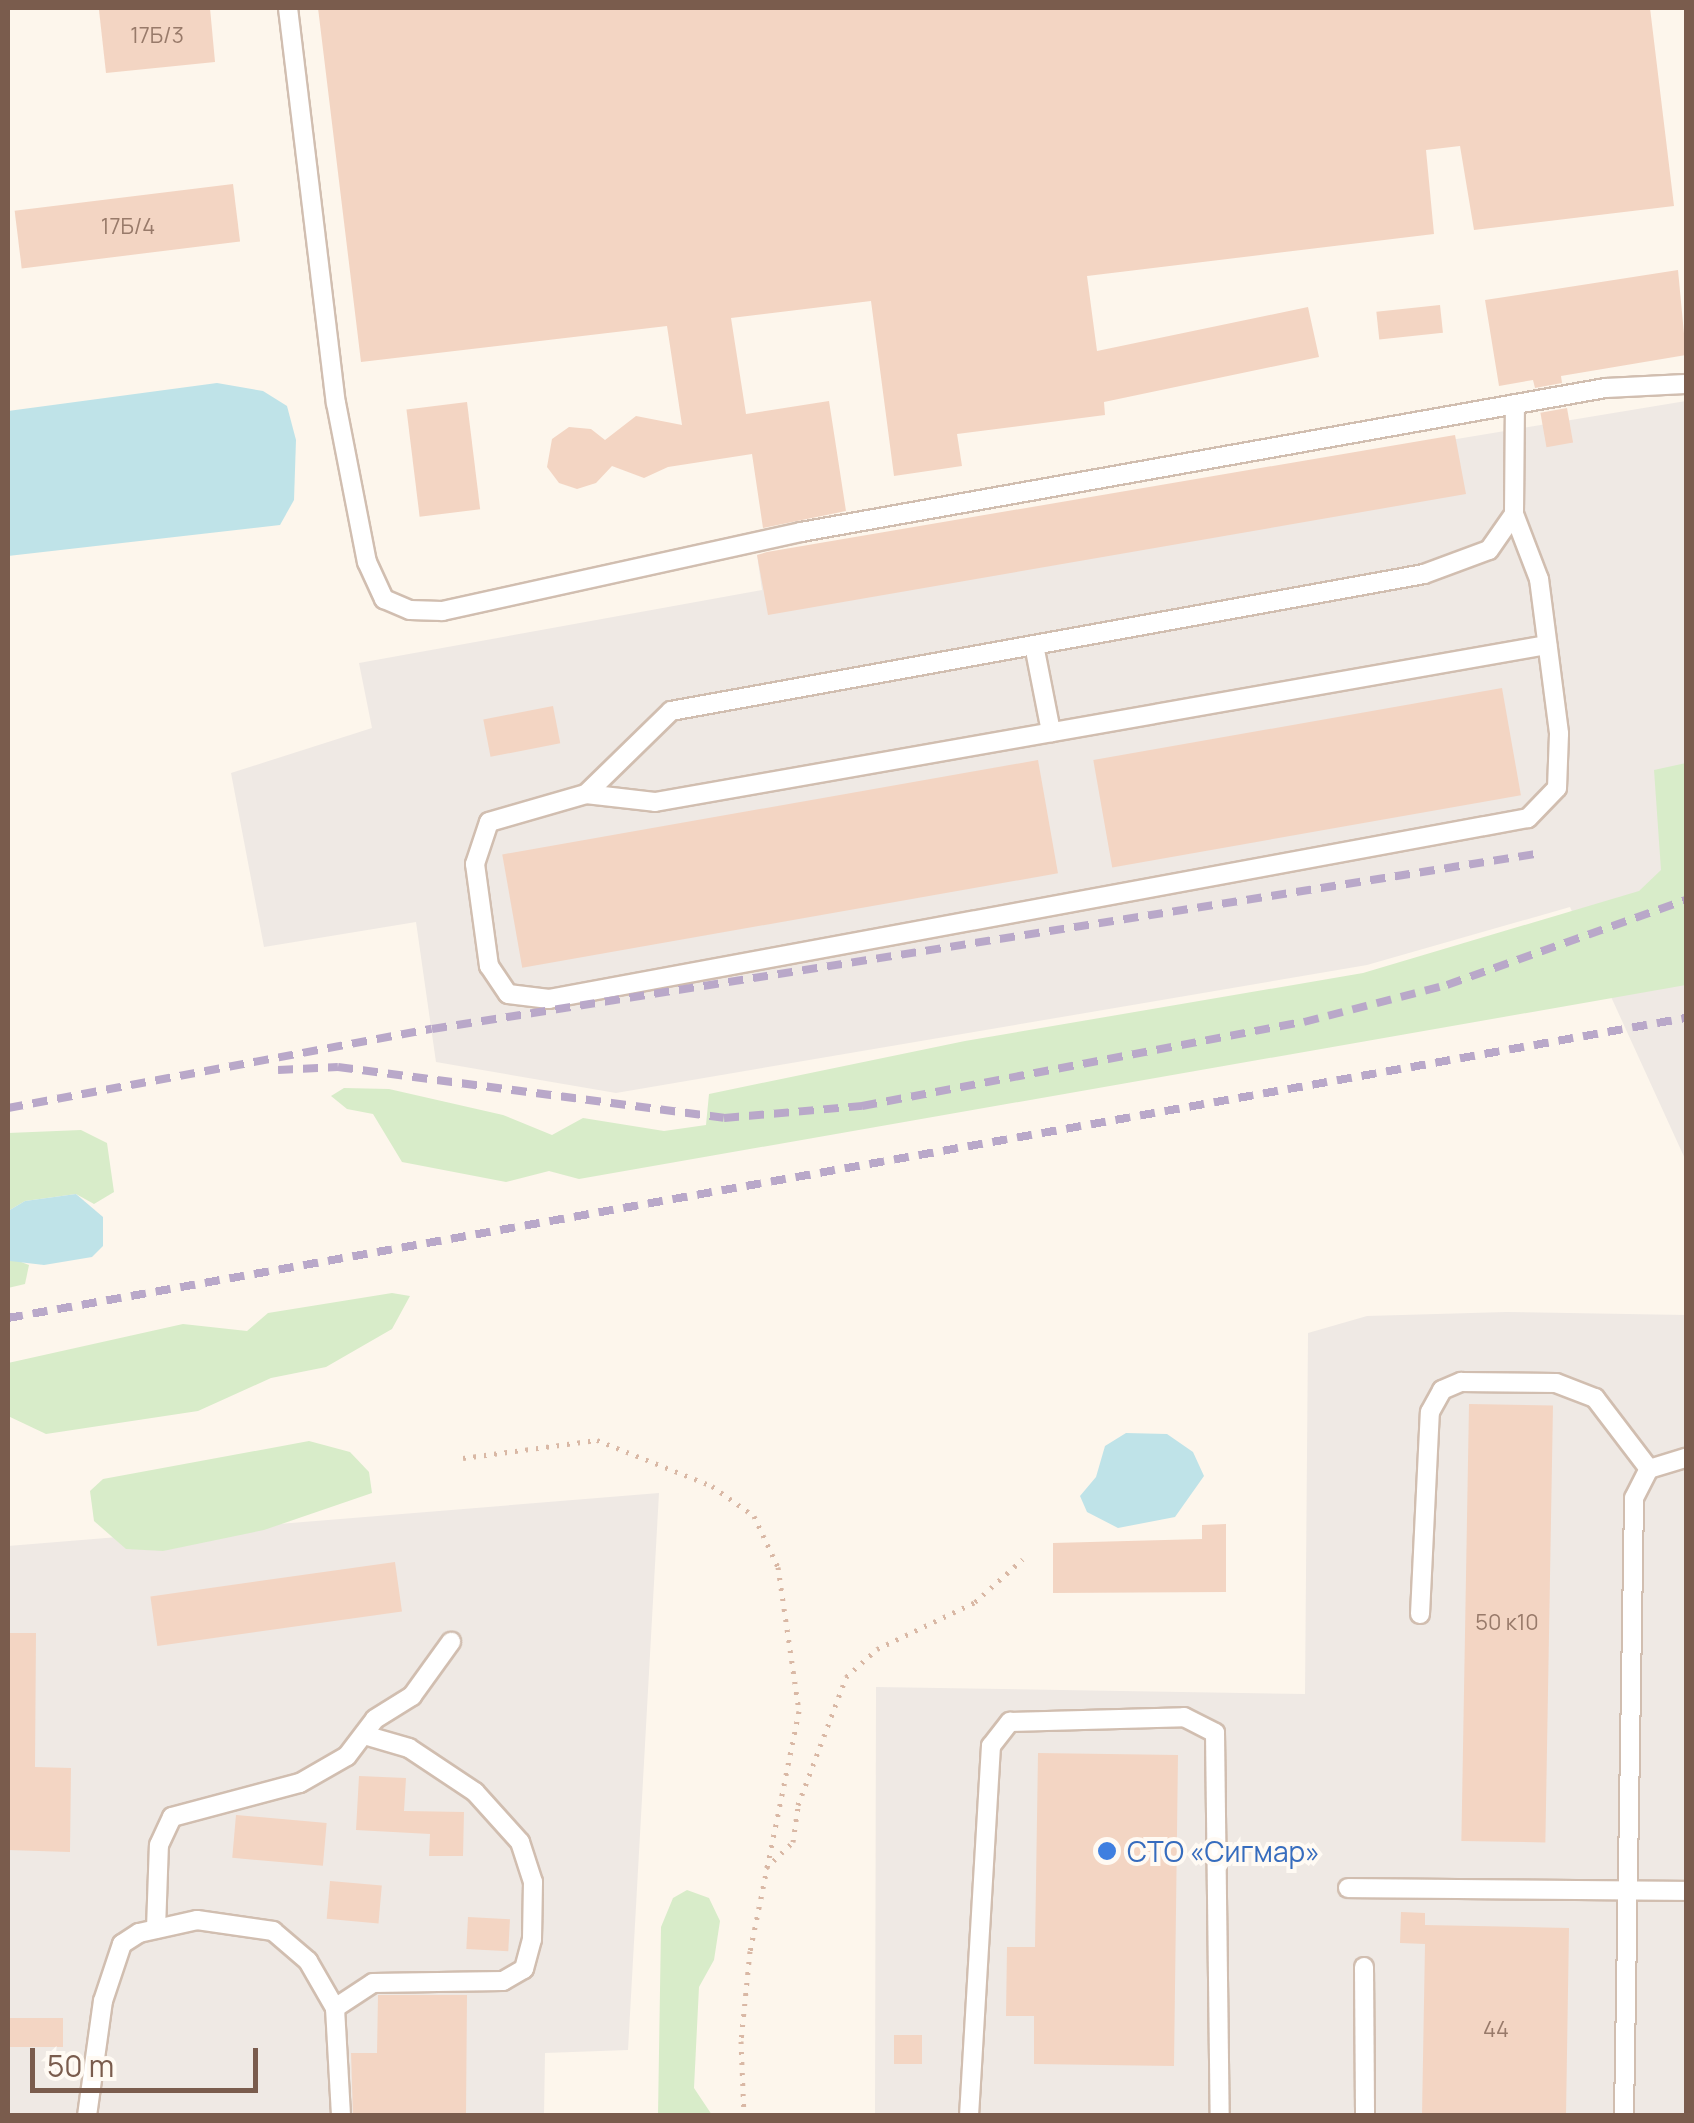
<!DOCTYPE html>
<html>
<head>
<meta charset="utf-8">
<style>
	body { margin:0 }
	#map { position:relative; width:1694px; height:2123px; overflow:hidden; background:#fdf6ec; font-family:Manrope,sans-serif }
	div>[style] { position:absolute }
	.industrial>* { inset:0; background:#efe9e4 }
	.green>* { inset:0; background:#d8ecc9 }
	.water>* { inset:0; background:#bfe3e8 }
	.building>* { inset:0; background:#f3d5c3; transform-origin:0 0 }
	.path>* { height:5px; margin-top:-2.5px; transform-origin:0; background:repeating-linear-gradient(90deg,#d9b8a5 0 2.5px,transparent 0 10.5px) }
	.roads { filter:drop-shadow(2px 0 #d1beb0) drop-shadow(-2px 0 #d1beb0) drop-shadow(0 2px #d1beb0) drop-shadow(0 -2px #d1beb0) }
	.service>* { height:18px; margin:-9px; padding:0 9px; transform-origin:9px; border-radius:9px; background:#fff }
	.rail>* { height:8px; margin-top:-4px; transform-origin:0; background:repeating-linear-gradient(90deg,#b9a8c9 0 15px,transparent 0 25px) }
	.dots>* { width:28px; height:28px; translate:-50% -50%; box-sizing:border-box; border:5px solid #fffaf3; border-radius:50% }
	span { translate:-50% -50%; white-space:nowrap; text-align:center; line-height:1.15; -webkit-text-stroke:8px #fffaf3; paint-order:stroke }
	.number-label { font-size:22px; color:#987a6a }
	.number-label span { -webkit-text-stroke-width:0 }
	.shop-label { font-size:28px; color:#366cbe }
	.left { translate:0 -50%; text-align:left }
	.frame { position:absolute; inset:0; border:10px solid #7a5c4d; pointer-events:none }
	.scale { position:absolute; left:30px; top:2048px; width:228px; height:45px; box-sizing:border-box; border:5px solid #7a5c4d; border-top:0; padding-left:12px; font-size:30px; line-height:35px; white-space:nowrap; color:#7a5c4d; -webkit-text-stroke:8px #fffaf3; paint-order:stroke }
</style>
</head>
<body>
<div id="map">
	<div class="industrial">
		<i style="clip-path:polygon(1686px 401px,1686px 1161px,1570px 907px,1367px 965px,616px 1093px,436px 1062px,416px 922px,264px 947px,231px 773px,372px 728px,359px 663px,762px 590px,757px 555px)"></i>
		<i style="clip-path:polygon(1506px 1312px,1686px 1315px,1686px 2115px,875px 2116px,876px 1687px,1305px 1694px,1308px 1333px,1367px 1316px)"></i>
		<i style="clip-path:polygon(659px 1493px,628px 2050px,545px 2053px,544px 2115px,8px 2115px,8px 1546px)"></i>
	</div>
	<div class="green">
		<i style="clip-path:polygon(1686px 763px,1686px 985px,579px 1179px,549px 1171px,506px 1182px,402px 1162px,373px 1114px,347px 1109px,331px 1096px,344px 1088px,389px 1089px,503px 1115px,552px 1135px,583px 1118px,664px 1131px,706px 1125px,709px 1094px,965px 1041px,1363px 973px,1639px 891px,1661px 870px,1654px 770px)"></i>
		<i style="clip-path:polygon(81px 1130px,107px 1143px,114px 1192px,94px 1204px,76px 1194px,25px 1201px,8px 1211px,8px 1133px)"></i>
		<i style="clip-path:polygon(8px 1257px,29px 1265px,25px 1284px,8px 1288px)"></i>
		<i style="clip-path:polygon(392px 1293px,410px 1296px,392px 1329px,326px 1367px,271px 1378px,198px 1411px,46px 1434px,8px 1416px,8px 1363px,183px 1324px,247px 1331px,268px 1313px)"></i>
		<i style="clip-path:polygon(309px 1441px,350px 1452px,369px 1472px,372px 1493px,264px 1530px,163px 1551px,126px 1549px,94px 1521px,90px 1491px,103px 1479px)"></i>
		<i style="clip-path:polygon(687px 1890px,709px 1898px,720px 1921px,714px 1960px,699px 1987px,694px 2088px,712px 2115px,658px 2115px,661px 1927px,673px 1898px)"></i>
	</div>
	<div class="water">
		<i style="clip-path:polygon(217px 383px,263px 391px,287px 406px,296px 440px,294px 500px,280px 525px,8px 556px,8px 411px)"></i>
		<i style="clip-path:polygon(76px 1194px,103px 1217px,103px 1246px,92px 1257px,44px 1265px,10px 1261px,8px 1211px,25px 1201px)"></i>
		<i style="clip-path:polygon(1126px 1433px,1167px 1434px,1193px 1452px,1204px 1476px,1175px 1517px,1118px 1528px,1087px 1512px,1080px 1496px,1096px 1477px,1105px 1446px)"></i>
	</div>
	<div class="building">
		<i style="clip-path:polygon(210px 8px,215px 62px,106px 73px,99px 10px)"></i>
		<i style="clip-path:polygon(318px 8px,1650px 8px,1674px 206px,1474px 230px,1460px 146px,1426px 150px,1434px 234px,1087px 276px,1097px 351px,1308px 307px,1319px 357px,1104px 402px,1105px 415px,957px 434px,962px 466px,894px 476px,871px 301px,731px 318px,746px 414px,829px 401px,846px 511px,763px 528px,752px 454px,668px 467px,644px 478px,612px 466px,596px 483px,577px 489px,559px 483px,547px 467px,552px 439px,569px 427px,591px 429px,605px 440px,636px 416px,682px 425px,667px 326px,361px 362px)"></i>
		<i style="left:233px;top:184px;width:58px;height:220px;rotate:83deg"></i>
		<i style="clip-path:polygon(1678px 270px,1686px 355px,1561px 376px,1562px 383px,1535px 388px,1533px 380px,1499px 386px,1485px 300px)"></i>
		<i style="left:1440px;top:305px;width:28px;height:64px;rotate:84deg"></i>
		<i style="left:467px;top:402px;width:108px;height:61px;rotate:83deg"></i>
		<i style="left:1567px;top:408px;width:35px;height:27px;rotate:80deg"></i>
		<i style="clip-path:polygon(1455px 435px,1466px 494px,768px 615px,757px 555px,767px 552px)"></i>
		<i style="left:1502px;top:688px;width:109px;height:415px;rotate:80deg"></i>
		<i style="left:553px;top:706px;width:38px;height:71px;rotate:79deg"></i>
		<i style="left:1038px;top:760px;width:115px;height:544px;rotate:80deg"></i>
		<i style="left:1469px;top:1404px;width:84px;height:437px;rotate:1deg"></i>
		<i style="clip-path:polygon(1226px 1524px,1226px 1592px,1053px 1593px,1053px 1543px,1202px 1539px,1202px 1525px)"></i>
		<i style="left:395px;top:1562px;width:50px;height:247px;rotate:82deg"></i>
		<i style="clip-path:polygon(8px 1633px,36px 1633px,35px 1767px,71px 1768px,70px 1852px,8px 1850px)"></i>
		<i style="clip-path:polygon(1038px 1753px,1178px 1755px,1174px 2066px,1034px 2064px,1034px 2016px,1006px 2016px,1007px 1947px,1035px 1947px)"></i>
		<i style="clip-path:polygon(359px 1776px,406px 1778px,404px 1811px,464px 1812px,463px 1856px,429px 1856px,430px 1834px,356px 1830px)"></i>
		<i style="left:236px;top:1815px;width:91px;height:43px;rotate:5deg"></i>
		<i style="left:330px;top:1881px;width:52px;height:38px;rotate:5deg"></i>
		<i style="clip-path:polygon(1401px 1912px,1425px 1913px,1425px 1925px,1569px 1928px,1566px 2116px,1422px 2116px,1425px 1944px,1400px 1943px)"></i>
		<i style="left:468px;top:1917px;width:42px;height:32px;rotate:3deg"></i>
		<i style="clip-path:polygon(378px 1995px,467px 1995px,466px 2116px,353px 2116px,351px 2053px,377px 2053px)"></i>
		<i style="left:8px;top:2018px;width:55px;height:29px"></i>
		<i style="left:922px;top:2035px;width:29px;height:28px;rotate:90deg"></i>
	</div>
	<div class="path">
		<i style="left:463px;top:1458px;width:135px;rotate:-7.7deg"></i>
		<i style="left:597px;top:1440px;width:124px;rotate:21.8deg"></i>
		<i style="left:712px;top:1486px;width:52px;rotate:35.5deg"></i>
		<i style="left:754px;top:1516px;width:56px;rotate:64.8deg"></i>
		<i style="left:778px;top:1567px;width:146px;rotate:81.7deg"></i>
		<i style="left:799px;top:1711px;width:245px;rotate:101.5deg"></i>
		<i style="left:750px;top:1951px;width:90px;rotate:95.7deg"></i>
		<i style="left:741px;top:2041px;width:75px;rotate:87.7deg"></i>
		<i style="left:766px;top:1868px;width:37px;rotate:-44deg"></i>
		<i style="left:793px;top:1842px;width:37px;rotate:-82deg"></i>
		<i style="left:798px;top:1805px;width:137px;rotate:-69.4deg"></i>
		<i style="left:846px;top:1677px;width:42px;rotate:-42.1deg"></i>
		<i style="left:877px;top:1649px;width:109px;rotate:-25.6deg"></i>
		<i style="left:975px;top:1602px;width:64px;rotate:-41.9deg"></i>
	</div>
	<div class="roads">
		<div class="service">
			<i style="left:288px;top:8px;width:398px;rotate:83.1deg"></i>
			<i style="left:336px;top:403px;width:162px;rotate:79deg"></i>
			<i style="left:367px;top:562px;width:41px;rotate:65.3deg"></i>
			<i style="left:384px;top:599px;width:28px;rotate:23deg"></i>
			<i style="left:410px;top:610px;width:32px;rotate:2deg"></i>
			<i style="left:442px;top:611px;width:368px;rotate:-12.4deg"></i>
			<i style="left:801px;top:532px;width:817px;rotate:-10.15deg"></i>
			<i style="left:1605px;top:388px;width:81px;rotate:-2.8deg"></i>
			<i style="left:1514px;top:514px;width:70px;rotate:69deg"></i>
			<i style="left:1539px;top:579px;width:156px;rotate:82.6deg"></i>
			<i style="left:1559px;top:734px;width:54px;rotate:92.1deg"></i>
			<i style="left:1557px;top:788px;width:42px;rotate:134deg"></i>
			<i style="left:1528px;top:818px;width:996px;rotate:169.53deg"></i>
			<i style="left:549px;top:999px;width:41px;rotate:-173deg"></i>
			<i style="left:508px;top:994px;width:34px;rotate:-124deg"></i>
			<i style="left:489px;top:966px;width:103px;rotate:-97.8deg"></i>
			<i style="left:475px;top:864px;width:44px;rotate:-71.6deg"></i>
			<i style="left:489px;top:822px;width:101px;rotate:-16.1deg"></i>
			<i style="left:586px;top:794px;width:119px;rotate:-44.3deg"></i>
			<i style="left:671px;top:711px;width:765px;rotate:-10.31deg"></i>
			<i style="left:1424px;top:574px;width:69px;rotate:-20.3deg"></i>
			<i style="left:1489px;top:550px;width:44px;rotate:-55.2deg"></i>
			<i style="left:1514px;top:514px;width:110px;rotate:-89.5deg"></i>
			<i style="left:1034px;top:645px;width:89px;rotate:78.9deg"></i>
			<i style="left:586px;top:794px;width:69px;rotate:6.6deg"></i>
			<i style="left:655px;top:802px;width:906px;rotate:-9.98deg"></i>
			<i style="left:1420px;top:1614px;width:202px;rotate:-87.2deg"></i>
			<i style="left:1430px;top:1412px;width:25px;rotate:-61deg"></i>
			<i style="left:1442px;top:1390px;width:21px;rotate:-23deg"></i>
			<i style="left:1461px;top:1382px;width:95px;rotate:0.6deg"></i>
			<i style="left:1556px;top:1383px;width:42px;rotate:21deg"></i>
			<i style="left:1595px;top:1398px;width:89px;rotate:52.7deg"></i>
			<i style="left:1348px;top:1888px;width:338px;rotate:0.5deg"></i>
			<i style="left:156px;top:1929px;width:84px;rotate:-88deg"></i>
			<i style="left:159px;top:1845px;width:31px;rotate:-65deg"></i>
			<i style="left:172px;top:1817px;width:132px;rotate:-14.9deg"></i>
			<i style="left:300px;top:1783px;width:54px;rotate:-29.9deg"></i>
			<i style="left:347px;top:1756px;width:46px;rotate:-52.9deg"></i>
			<i style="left:375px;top:1719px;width:44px;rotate:-31.9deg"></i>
			<i style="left:412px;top:1696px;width:67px;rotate:-54.2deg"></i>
			<i style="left:1364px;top:1967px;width:149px;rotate:89.6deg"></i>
			<i style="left:335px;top:2008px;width:45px;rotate:-33.3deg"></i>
			<i style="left:373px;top:1983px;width:130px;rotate:-0.9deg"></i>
			<i style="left:503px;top:1981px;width:24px;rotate:-30deg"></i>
			<i style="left:524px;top:1969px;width:31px;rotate:-75deg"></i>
			<i style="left:532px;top:1939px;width:57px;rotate:-89deg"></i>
			<i style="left:533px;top:1882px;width:42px;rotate:-108deg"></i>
			<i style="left:520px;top:1842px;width:67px;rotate:-132deg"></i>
			<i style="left:475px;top:1792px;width:79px;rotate:-146.3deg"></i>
			<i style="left:409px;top:1748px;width:47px;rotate:-163.9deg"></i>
			<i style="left:87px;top:2116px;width:116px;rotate:-82.1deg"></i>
			<i style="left:103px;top:2001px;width:60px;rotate:-71.6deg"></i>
			<i style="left:122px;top:1944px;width:20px;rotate:-33deg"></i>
			<i style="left:139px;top:1933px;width:59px;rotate:-12.6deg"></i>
			<i style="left:197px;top:1920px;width:77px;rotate:8.2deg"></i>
			<i style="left:273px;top:1931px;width:46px;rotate:40.6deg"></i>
			<i style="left:308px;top:1961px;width:54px;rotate:60.1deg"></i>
			<i style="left:335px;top:2008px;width:108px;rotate:86.8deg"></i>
			<i style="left:969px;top:2116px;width:371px;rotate:-86.6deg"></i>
			<i style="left:991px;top:1746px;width:31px;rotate:-52deg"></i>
			<i style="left:1010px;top:1722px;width:174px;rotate:-1.6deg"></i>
			<i style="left:1184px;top:1717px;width:35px;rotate:27deg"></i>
			<i style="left:1215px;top:1733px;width:383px;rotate:89.3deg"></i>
			<i style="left:1624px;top:2116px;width:618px;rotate:-89.07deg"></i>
			<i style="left:1634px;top:1498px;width:33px;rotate:-63deg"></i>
			<i style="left:1649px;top:1469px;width:39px;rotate:-17deg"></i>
		</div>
	</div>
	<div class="rail">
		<i style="left:278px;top:1070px;width:60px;rotate:-2.9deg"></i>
		<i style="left:338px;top:1067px;width:389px;rotate:7.5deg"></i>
		<i style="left:724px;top:1118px;width:139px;rotate:-5deg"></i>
		<i style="left:862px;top:1106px;width:450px;rotate:-10.8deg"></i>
		<i style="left:1304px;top:1022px;width:148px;rotate:-14.5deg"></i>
		<i style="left:1447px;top:985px;width:254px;rotate:-19.6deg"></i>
		<i style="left:8px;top:1108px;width:431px;rotate:-10.6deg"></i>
		<i style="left:432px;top:1029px;width:1118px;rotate:-9.01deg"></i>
		<i style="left:8px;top:1318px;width:1705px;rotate:-10.14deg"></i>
	</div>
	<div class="dots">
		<i style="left:1107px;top:1851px;background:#3f7fe0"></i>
	</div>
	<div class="number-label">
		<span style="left:157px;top:36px">17Б/3</span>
		<span style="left:128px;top:227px">17Б/4</span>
		<span style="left:1507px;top:1623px">50 к10</span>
		<span style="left:1496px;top:2030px">44</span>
	</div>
	<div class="shop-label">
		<span class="left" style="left:1127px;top:1851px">СТО «Сигмар»</span>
	</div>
	<div class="frame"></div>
	<div class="scale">50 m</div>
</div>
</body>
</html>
